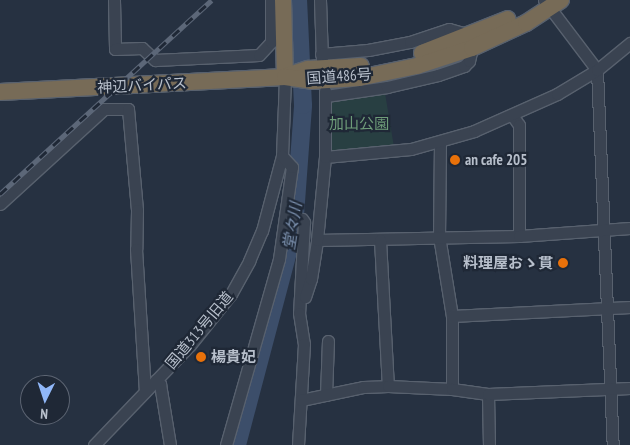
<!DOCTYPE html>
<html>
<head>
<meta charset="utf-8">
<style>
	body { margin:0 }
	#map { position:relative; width:630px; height:445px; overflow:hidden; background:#263141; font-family:"PT Sans Narrow","Noto Sans JP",sans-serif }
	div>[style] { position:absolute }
	.green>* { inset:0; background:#283f42 }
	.river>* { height:18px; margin:-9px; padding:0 9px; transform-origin:9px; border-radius:9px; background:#3c4e6a }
	.roads { filter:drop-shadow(1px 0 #58616e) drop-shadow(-1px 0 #58616e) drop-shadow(0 1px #58616e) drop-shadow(0 -1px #58616e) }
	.minor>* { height:11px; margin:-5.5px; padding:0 5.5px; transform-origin:5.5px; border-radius:5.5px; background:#3a4351 }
	.highway>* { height:16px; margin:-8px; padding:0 8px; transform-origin:8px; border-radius:8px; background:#776b57 }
	.rail>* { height:5px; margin-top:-2.5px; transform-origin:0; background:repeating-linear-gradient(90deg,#1f2836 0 9px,#5c6778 0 18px); box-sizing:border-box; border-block:1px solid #5c6778 }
	.dots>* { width:14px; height:14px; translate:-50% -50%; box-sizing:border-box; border:2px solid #1f2836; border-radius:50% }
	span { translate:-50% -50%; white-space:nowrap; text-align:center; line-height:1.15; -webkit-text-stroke:4.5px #1f2836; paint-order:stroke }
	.street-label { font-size:15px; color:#b7bfcb }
	.park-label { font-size:15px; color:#6e9c79 }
	.poi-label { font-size:15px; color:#b7bfcb; font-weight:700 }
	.left { translate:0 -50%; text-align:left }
	.right { translate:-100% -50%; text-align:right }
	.water-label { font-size:16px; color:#7f94b2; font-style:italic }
	.north { position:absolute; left:20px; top:375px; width:50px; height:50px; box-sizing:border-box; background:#1f2836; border:1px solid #5c6472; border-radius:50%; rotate:184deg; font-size:14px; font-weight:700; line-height:20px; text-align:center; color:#b7bfcb }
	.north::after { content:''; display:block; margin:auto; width:18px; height:22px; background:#90b7f8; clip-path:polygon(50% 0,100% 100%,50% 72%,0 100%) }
</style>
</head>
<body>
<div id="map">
	<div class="green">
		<i style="clip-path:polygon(385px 93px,394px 147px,335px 154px,327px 148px,328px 104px,333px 99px)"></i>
	</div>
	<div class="river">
		<i style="left:237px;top:445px;width:223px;rotate:-75.2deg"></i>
		<i style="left:294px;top:229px;width:124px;rotate:-85.8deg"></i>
		<i style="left:303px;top:105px;width:105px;rotate:-92.7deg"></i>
	</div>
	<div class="roads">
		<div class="minor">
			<i style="left:114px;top:0;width:49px;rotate:88.8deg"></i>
			<i style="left:115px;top:49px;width:27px;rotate:-2deg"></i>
			<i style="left:142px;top:48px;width:18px;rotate:43deg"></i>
			<i style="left:155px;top:60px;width:104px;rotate:-2.8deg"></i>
			<i style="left:259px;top:55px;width:18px;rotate:-47deg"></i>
			<i style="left:271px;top:42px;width:42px;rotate:-90deg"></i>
			<i style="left:320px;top:0;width:59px;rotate:88.1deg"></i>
			<i style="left:544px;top:0;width:88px;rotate:52.9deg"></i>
			<i style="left:597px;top:70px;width:375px;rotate:87.6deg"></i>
			<i style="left:321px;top:54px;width:47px;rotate:-4.9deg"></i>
			<i style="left:368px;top:50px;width:43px;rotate:-10.8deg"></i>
			<i style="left:410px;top:42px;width:41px;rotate:-18.4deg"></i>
			<i style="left:449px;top:29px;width:22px;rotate:16deg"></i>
			<i style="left:326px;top:96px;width:62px;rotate:-8.4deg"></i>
			<i style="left:387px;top:87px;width:52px;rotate:-13.2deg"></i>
			<i style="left:438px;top:75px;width:28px;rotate:-19deg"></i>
			<i style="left:464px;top:66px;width:7px;rotate:-45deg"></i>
			<i style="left:469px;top:61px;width:13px;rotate:-77deg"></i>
			<i style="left:512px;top:115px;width:12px;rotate:55deg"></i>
			<i style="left:519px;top:125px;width:111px;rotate:90deg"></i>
			<i style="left:440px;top:142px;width:94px;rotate:90.6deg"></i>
			<i style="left:439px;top:236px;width:81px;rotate:80.8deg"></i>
			<i style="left:452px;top:316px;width:73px;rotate:90deg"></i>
			<i style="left:325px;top:157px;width:86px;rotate:-5.3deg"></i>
			<i style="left:411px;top:149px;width:66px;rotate:-15.9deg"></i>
			<i style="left:474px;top:131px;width:91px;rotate:-24deg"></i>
			<i style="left:557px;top:94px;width:47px;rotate:-31deg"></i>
			<i style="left:597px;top:70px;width:43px;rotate:-39.3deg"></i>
			<i style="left:0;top:204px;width:141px;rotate:-42.4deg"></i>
			<i style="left:104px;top:109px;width:24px"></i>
			<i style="left:128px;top:109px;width:101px;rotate:84.9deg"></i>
			<i style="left:137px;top:210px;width:39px;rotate:91deg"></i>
			<i style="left:136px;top:249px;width:143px;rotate:86.4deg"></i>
			<i style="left:286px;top:217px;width:16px;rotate:7deg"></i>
			<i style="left:302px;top:219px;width:4px;rotate:56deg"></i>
			<i style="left:304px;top:222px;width:91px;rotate:93.1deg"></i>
			<i style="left:299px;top:313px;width:31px;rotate:81deg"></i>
			<i style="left:304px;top:344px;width:101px;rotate:93.4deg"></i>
			<i style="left:317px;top:240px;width:202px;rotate:-1.1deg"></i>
			<i style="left:519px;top:236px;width:111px;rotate:-4.1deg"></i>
			<i style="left:380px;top:240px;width:146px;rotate:86.9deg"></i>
			<i style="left:305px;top:297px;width:19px;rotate:-72deg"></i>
			<i style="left:311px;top:279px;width:39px;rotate:-81deg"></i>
			<i style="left:317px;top:240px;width:83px;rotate:-84.5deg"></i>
			<i style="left:325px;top:157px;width:66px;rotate:-90deg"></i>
			<i style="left:452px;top:316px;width:178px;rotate:-2.9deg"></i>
			<i style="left:156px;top:380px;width:6px;rotate:45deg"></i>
			<i style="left:160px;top:384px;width:62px;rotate:80.7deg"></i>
			<i style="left:488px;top:394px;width:51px;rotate:88.9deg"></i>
			<i style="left:326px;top:395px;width:54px;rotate:-87.9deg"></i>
			<i style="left:301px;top:400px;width:63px;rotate:-11.8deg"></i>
			<i style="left:363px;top:387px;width:25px;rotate:-2deg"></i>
			<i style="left:388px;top:386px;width:64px;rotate:2.7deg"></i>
			<i style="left:452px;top:389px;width:36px;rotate:8deg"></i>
			<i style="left:488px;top:394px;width:142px;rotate:-2.4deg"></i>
			<i style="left:94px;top:445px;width:139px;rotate:-46.2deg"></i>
			<i style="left:190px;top:345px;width:65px;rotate:-51.2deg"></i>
			<i style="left:231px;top:294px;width:38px;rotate:-61deg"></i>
			<i style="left:249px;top:261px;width:33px;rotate:-67deg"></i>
			<i style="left:262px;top:231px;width:78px;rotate:-75.1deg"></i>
			<i style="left:282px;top:156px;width:79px;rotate:-87.8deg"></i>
			<i style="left:226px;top:445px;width:193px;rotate:-74.1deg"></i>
			<i style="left:279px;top:259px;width:93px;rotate:-82deg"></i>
			<i style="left:292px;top:167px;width:15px;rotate:-132deg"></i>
		</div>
		<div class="highway">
			<i style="left:283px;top:0;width:77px;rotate:88.5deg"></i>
			<i style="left:422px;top:53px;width:92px;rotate:-21.6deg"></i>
			<i style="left:289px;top:75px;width:20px;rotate:-18deg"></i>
			<i style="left:308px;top:69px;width:53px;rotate:-3.2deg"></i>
			<i style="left:0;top:92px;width:285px;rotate:-3deg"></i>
			<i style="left:285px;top:77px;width:27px;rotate:8deg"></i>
			<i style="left:312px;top:81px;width:47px;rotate:-3.7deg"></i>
			<i style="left:359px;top:78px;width:59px;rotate:-11.7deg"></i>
			<i style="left:417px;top:66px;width:58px;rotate:-18.1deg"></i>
			<i style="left:472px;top:48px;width:60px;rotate:-24.8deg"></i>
			<i style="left:526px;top:23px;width:42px;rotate:-33.3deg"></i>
		</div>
	</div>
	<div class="rail">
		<i style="left:0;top:194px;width:287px;rotate:-42.5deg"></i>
	</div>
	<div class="dots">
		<i style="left:455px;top:160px;background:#e8710a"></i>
		<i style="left:563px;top:263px;background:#e8710a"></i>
		<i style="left:201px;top:357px;background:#e8710a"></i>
	</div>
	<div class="street-label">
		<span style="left:339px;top:76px;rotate:-4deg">国道486号</span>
		<span style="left:142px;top:85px;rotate:-3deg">神辺バイパス</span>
		<span style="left:199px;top:330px;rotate:-50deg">国道313号旧道</span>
	</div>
	<div class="park-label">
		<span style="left:359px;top:124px">加山公園</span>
	</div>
	<div class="poi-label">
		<span class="left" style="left:465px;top:160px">an cafe 205</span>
		<span class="right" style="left:553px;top:263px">料理屋おゝ貫</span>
		<span class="left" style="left:211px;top:357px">楊貴妃</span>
	</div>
	<div class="water-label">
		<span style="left:292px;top:226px;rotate:-81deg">堂々川</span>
	</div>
	<div class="north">N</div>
</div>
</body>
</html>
